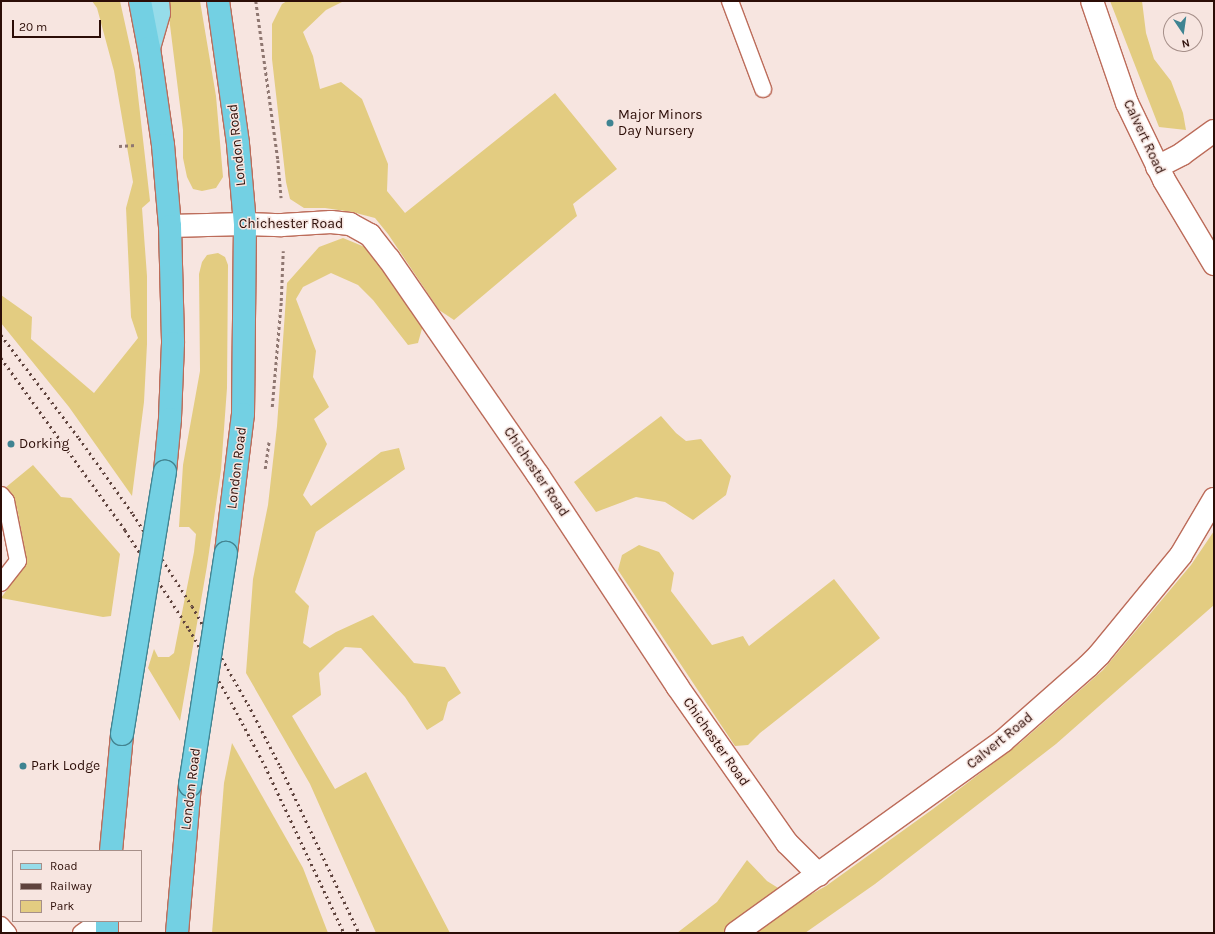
<!DOCTYPE html>
<html>
<head>
<meta charset="utf-8">
<style>
	body { margin:0 }
	#map { position:relative; width:1215px; height:934px; overflow:hidden; background:#f7e5e0; font-family:Karla,sans-serif }
	div>[style] { position:absolute }
	.green>* { inset:0; background:#e3cc81 }
	.path>* { height:2.5px; margin-top:-1.25px; transform-origin:0; background:repeating-linear-gradient(90deg,#8f7771 0 3px,transparent 0 6px) }
	.roads { filter:drop-shadow(1px 0 #bc6c5a) drop-shadow(-1px 0 #bc6c5a) drop-shadow(0 1px #bc6c5a) drop-shadow(0 -1px #bc6c5a) }
	.service>* { height:16px; margin:-8px; padding:0 8px; transform-origin:8px; border-radius:8px; background:#fff }
	.minor>* { height:22px; margin:-11px; padding:0 11px; transform-origin:11px; border-radius:11px; background:#fff }
	.primary>* { height:22px; margin:-11px; padding:0 11px; transform-origin:11px; border-radius:11px; background:#96dcea }
	.trunk>* { height:22px; margin:-11px; padding:0 11px; transform-origin:11px; border-radius:11px; background:#73d0e3 }
	.rail>* { height:3px; margin-top:-1.5px; transform-origin:0; background:repeating-linear-gradient(90deg,#5f433d 0 2px,transparent 0 6px) }
	.bridges { filter:drop-shadow(1px 0 #438491) drop-shadow(-1px 0 #438491) drop-shadow(0 1px #438491) drop-shadow(0 -1px #438491) }
	.trunk-bridge>* { height:22px; margin:-11px; padding:0 11px; transform-origin:11px; border-radius:11px; background:#73d0e3 }
	.dots>* { width:11px; height:11px; translate:-50% -50%; box-sizing:border-box; border:2px solid #f7e5e0; border-radius:50% }
	span { translate:-50% -50%; white-space:nowrap; text-align:center; line-height:1.15; -webkit-text-stroke:3px #f7e5e0; paint-order:stroke }
	.poi-label { font-size:14px; color:#2c0d07 }
	.left { translate:0 -50%; text-align:left }
	.street-label { font-size:14px; color:#2c0d07 }
	.frame { position:absolute; inset:0; border:2px solid #2c0d07; pointer-events:none }
	.legend { position:absolute; left:12px; top:850px; width:130px; height:72px; box-sizing:border-box; background:#f7e5e0; border:1px solid #a68f89; margin:0; padding:5px 7px; list-style:none; font-size:12px; color:#2c0d07 }
	.legend li { display:flex; align-items:center; gap:8px; height:20px }
	.legend b { width:20px; border:1px solid #a68f89 }
	.north { position:absolute; left:1163px; top:12px; width:40px; height:40px; box-sizing:border-box; background:#f7e5e0; border:1px solid #a68f89; border-radius:50%; rotate:167deg; font-size:11px; font-weight:700; line-height:16px; text-align:center; color:#2c0d07 }
	.north::after { content:''; display:block; margin:auto; width:14px; height:18px; background:#3f8492; clip-path:polygon(50% 0,100% 100%,50% 72%,0 100%) }
	.scale { position:absolute; left:12px; top:20px; width:89px; height:18px; box-sizing:border-box; border:2px solid #2c0d07; border-top:0; padding-left:5px; font-size:12px; line-height:14px; white-space:nowrap; color:#2c0d07; -webkit-text-stroke:3px #f7e5e0; paint-order:stroke }
</style>
</head>
<body>
<div id="map">
	<div class="green">
		<i style="clip-path:polygon(92px 1px,120px 1px,135px 69px,150px 201px,142px 208px,147px 276px,147px 344px,144px 402px,132px 496px,69px 407px,1px 323px,1px 295px,32px 317px,31px 339px,94px 393px,138px 338px,131px 317px,126px 208px,133px 182px,114px 71px,97px 8px)"></i>
		<i style="clip-path:polygon(167px 1px,200px 1px,216px 96px,223px 177px,216px 188px,202px 191px,193px 189px,187px 177px,183px 158px,183px 130px)"></i>
		<i style="clip-path:polygon(287px 1px,344px 1px,326px 10px,303px 32px,313px 56px,320px 89px,341px 82px,362px 99px,388px 164px,387px 191px,405px 213px,555px 93px,617px 169px,573px 204px,577px 216px,454px 320px,439px 310px,388px 234px,375px 218px,352px 212px,325px 208px,304px 208px,290px 199px,286px 182px,272px 59px,272px 24px,282px 4px)"></i>
		<i style="clip-path:polygon(1110px 1px,1142px 1px,1146px 33px,1154px 59px,1171px 81px,1183px 113px,1186px 130px,1159px 127px)"></i>
		<i style="clip-path:polygon(343px 238px,372px 250px,423px 325px,418px 343px,408px 345px,373px 300px,358px 285px,331px 273px,303px 287px,296px 299px,316px 351px,313px 377px,329px 407px,314px 419px,327px 444px,303px 495px,311px 506px,381px 452px,399px 448px,405px 469px,316px 532px,295px 592px,309px 606px,303px 643px,310px 648px,336px 632px,373px 615px,414px 663px,445px 667px,461px 693px,448px 702px,443px 720px,427px 730px,405px 697px,361px 648px,345px 647px,319px 673px,321px 695px,292px 716px,335px 789px,366px 772px,450px 933px,376px 933px,310px 784px,246px 673px,253px 579px,268px 505px,277px 426px,287px 283px,319px 247px)"></i>
		<i style="clip-path:polygon(218px 253px,225px 257px,228px 265px,227px 388px,221px 470px,207px 566px,180px 721px,148px 668px,154px 649px,158px 657px,169px 657px,174px 653px,194px 552px,196px 534px,189px 527px,179px 527px,183px 465px,200px 371px,199px 274px,202px 262px,207px 255px)"></i>
		<i style="clip-path:polygon(661px 416px,676px 433px,686px 441px,701px 439px,731px 476px,726px 495px,693px 520px,665px 502px,636px 497px,596px 512px,574px 482px)"></i>
		<i style="clip-path:polygon(33px 465px,61px 497px,71px 498px,120px 554px,111px 616px,103px 617px,1px 598px,27px 562px,17px 508px,5px 488px)"></i>
		<i style="clip-path:polygon(1214px 531px,1214px 605px,1056px 744px,875px 884px,805px 933px,677px 933px,717px 902px,747px 860px,767px 881px,799px 901px,826px 886px,933px 809px,1020px 743px,1103px 670px,1191px 565px)"></i>
		<i style="clip-path:polygon(639px 545px,659px 552px,674px 573px,671px 591px,712px 645px,743px 636px,749px 646px,834px 579px,880px 638px,760px 733px,748px 745px,735px 746px,618px 570px,622px 555px)"></i>
		<i style="clip-path:polygon(232px 743px,303px 868px,328px 933px,212px 933px,224px 783px)"></i>
	</div>
	<div class="path">
		<i style="left:256px;top:1px;width:161px;rotate:82.1deg"></i>
		<i style="left:278px;top:160px;width:38px;rotate:85deg"></i>
		<i style="left:119px;top:146px;width:17px;rotate:-3deg"></i>
		<i style="left:272px;top:407px;width:106px;rotate:-85.1deg"></i>
		<i style="left:281px;top:301px;width:50px;rotate:-87.7deg"></i>
		<i style="left:265px;top:469px;width:27px;rotate:-82deg"></i>
	</div>
	<div class="roads">
		<div class="service">
			<i style="left:730px;top:1px;width:94px;rotate:69.4deg"></i>
			<i style="left:1px;top:495px;width:8px;rotate:50deg"></i>
			<i style="left:6px;top:501px;width:61px;rotate:78.7deg"></i>
			<i style="left:18px;top:561px;width:28px;rotate:128deg"></i>
			<i style="left:1px;top:925px;width:11px;rotate:49deg"></i>
			<i style="left:81px;top:933px;width:21px;rotate:-35deg"></i>
		</div>
		<div class="minor">
			<i style="left:1092px;top:1px;width:108px;rotate:71.1deg"></i>
			<i style="left:1127px;top:103px;width:85px;rotate:64.3deg"></i>
			<i style="left:1164px;top:180px;width:98px;rotate:59.2deg"></i>
			<i style="left:1157px;top:167px;width:28px;rotate:-27deg"></i>
			<i style="left:1182px;top:154px;width:39px;rotate:-36deg"></i>
			<i style="left:170px;top:226px;width:75px;rotate:-1.5deg"></i>
			<i style="left:245px;top:224px;width:37px;rotate:2deg"></i>
			<i style="left:282px;top:225px;width:49px;rotate:-3.5deg"></i>
			<i style="left:331px;top:222px;width:19px;rotate:6deg"></i>
			<i style="left:350px;top:224px;width:23px;rotate:29deg"></i>
			<i style="left:370px;top:235px;width:31px;rotate:52deg"></i>
			<i style="left:389px;top:259px;width:262px;rotate:55.4deg"></i>
			<i style="left:538px;top:475px;width:253px;rotate:56.6deg"></i>
			<i style="left:677px;top:686px;width:192px;rotate:55deg"></i>
			<i style="left:787px;top:843px;width:45px;rotate:45deg"></i>
			<i style="left:736px;top:933px;width:329px;rotate:-35.7deg"></i>
			<i style="left:1003px;top:741px;width:113px;rotate:-41.4deg"></i>
			<i style="left:1088px;top:666px;width:16px;rotate:-45deg"></i>
			<i style="left:1099px;top:655px;width:129px;rotate:-50.6deg"></i>
			<i style="left:1181px;top:555px;width:65px;rotate:-59.5deg"></i>
		</div>
		<div class="primary">
			<i style="left:149px;top:48px;width:36px;rotate:-74deg"></i>
			<i style="left:159px;top:13px;width:12px;rotate:-95deg"></i>
		</div>
		<div class="trunk">
			<i style="left:140px;top:1px;width:48px;rotate:79.2deg"></i>
			<i style="left:149px;top:48px;width:98px;rotate:81.8deg"></i>
			<i style="left:163px;top:145px;width:81px;rotate:85.1deg"></i>
			<i style="left:170px;top:226px;width:117px;rotate:88.5deg"></i>
			<i style="left:173px;top:343px;width:76px;rotate:92.3deg"></i>
			<i style="left:170px;top:419px;width:52px;rotate:95.5deg"></i>
			<i style="left:218px;top:1px;width:144px;rotate:82deg"></i>
			<i style="left:238px;top:144px;width:80px;rotate:85deg"></i>
			<i style="left:245px;top:224px;width:190px;rotate:90.6deg"></i>
			<i style="left:243px;top:414px;width:140px;rotate:97deg"></i>
			<i style="left:111px;top:851px;width:118px;rotate:-84.6deg"></i>
			<i style="left:107px;top:921px;width:12px;rotate:90deg"></i>
			<i style="left:177px;top:933px;width:149px;rotate:-85deg"></i>
		</div>
	</div>
	<div class="rail">
		<i style="left:1px;top:335px;width:129px;rotate:52.9deg"></i>
		<i style="left:79px;top:438px;width:93px;rotate:54.6deg"></i>
		<i style="left:133px;top:514px;width:109px;rotate:57.3deg"></i>
		<i style="left:192px;top:606px;width:113px;rotate:60.3deg"></i>
		<i style="left:248px;top:704px;width:70px;rotate:62.7deg"></i>
		<i style="left:280px;top:766px;width:185px;rotate:64.7deg"></i>
		<i style="left:1px;top:358px;width:212px;rotate:54.2deg"></i>
		<i style="left:125px;top:530px;width:118px;rotate:57.1deg"></i>
		<i style="left:189px;top:629px;width:84px;rotate:60.1deg"></i>
		<i style="left:231px;top:702px;width:72px;rotate:62deg"></i>
		<i style="left:265px;top:766px;width:185px;rotate:64.7deg"></i>
	</div>
	<div class="bridges">
		<div class="trunk-bridge">
			<i style="left:122px;top:734px;width:266px;rotate:-80.7deg"></i>
			<i style="left:190px;top:785px;width:235px;rotate:-81.2deg"></i>
		</div>
	</div>
	<div class="dots">
		<i style="left:610px;top:123px;background:#3f8492"></i>
		<i style="left:11px;top:444px;background:#3f8492"></i>
		<i style="left:23px;top:766px;background:#3f8492"></i>
	</div>
	<div class="poi-label">
		<span class="left" style="left:618px;top:123px">Major Minors<br>Day Nursery</span>
		<span class="left" style="left:19px;top:444px">Dorking</span>
		<span class="left" style="left:31px;top:766px">Park Lodge</span>
	</div>
	<div class="street-label">
		<span style="left:1144px;top:137px;rotate:65deg">Calvert Road</span>
		<span style="left:237px;top:145px;rotate:-96deg">London Road</span>
		<span style="left:291px;top:224px">Chichester Road</span>
		<span style="left:237px;top:468px;rotate:-83deg">London Road</span>
		<span style="left:536px;top:472px;rotate:56deg">Chichester Road</span>
		<span style="left:1000px;top:741px;rotate:-39deg">Calvert Road</span>
		<span style="left:716px;top:742px;rotate:55deg">Chichester Road</span>
		<span style="left:191px;top:789px;rotate:-83deg">London Road</span>
	</div>
	<div class="frame"></div>
	<ul class="legend">
	<li><b style="height:5px;background:#96dcea"></b>Road</li>
	<li><b style="height:5px;background:#5f433d"></b>Railway</li>
	<li><b style="height:11px;background:#e3cc81"></b>Park</li>
	</ul>
	<div class="north">N</div>
	<div class="scale">20 m</div>
</div>
</body>
</html>
